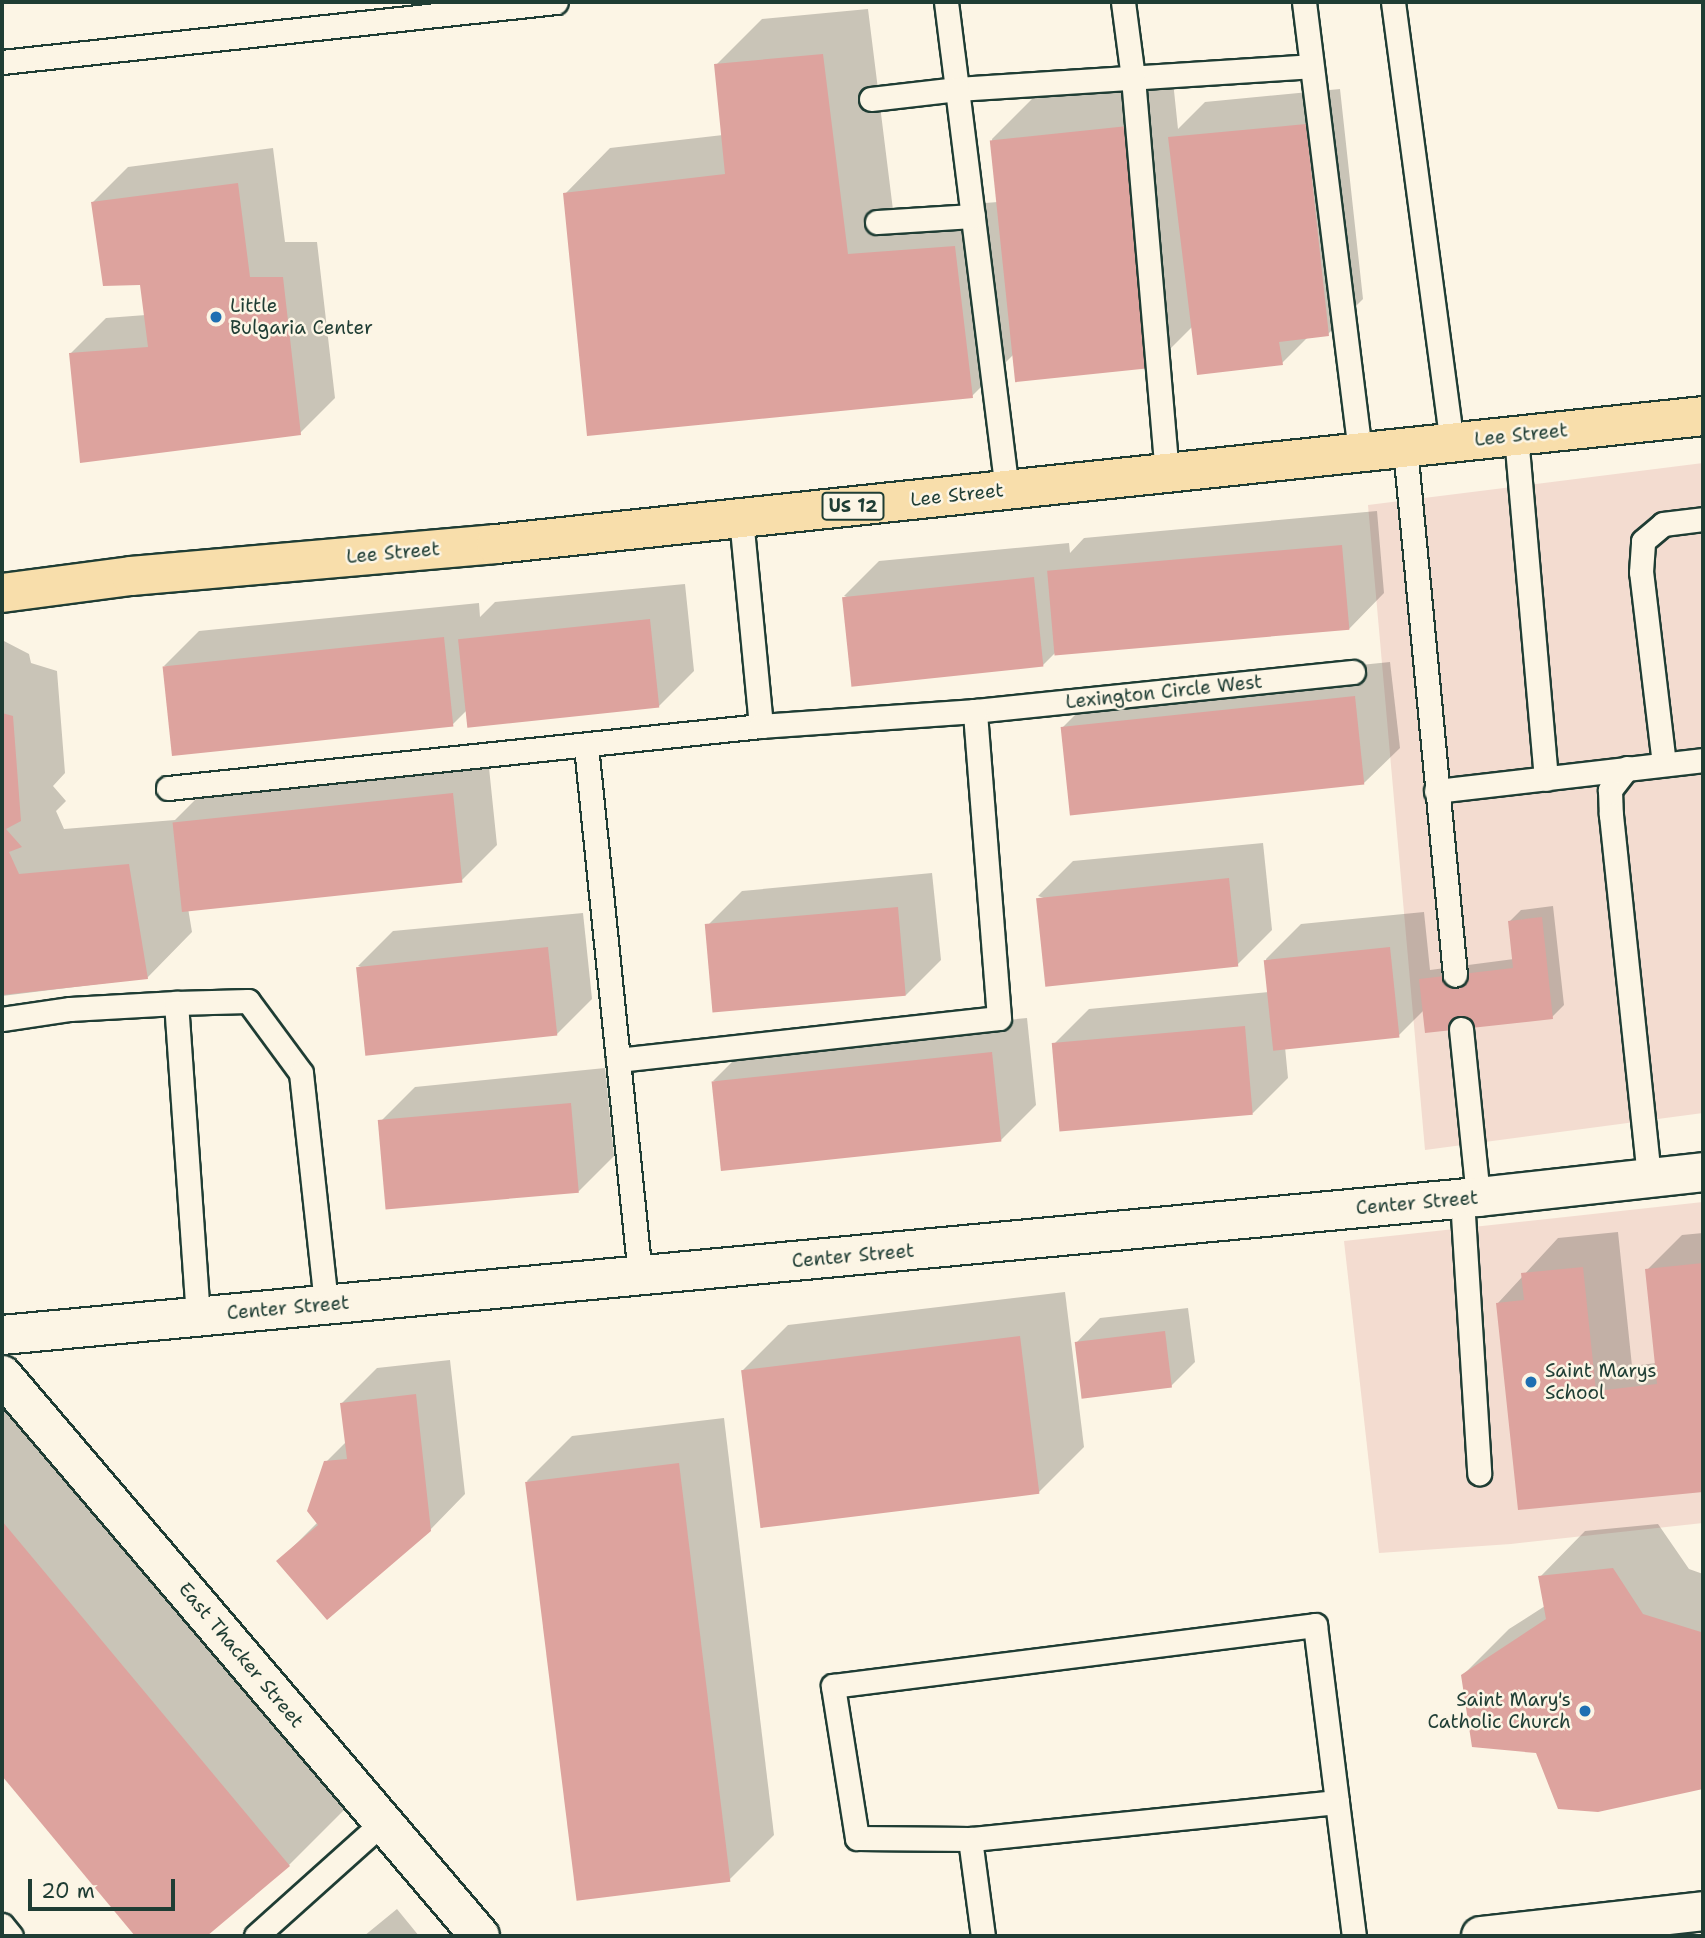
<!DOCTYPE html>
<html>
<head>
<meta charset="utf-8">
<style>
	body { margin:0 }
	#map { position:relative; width:1705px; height:1938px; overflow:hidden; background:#fcf5e5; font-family:"Shantell Sans",sans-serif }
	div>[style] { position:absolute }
	.built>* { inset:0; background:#f3dcd0 }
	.shadow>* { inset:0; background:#0003 }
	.building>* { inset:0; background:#dda39e; transform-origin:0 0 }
	.roads { filter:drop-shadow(2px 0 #1f3d34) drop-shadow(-2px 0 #1f3d34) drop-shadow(0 2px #1f3d34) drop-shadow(0 -2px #1f3d34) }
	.service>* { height:23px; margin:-11.5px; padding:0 11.5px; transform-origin:11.5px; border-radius:11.5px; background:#fcf5e5 }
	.minor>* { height:38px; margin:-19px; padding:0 19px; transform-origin:19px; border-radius:19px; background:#fcf5e5 }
	.tertiary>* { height:38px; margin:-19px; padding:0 19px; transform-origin:19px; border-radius:19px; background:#fcf5e5 }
	.primary>* { height:38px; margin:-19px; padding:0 19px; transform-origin:19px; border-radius:19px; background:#f8deab }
	.dots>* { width:19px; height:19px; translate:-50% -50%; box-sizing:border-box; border:4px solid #fcf5e5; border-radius:50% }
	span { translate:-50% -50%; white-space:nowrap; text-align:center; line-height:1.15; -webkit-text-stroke:5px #fcf5e5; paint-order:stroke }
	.shield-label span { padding:2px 5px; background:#fcf5e5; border:2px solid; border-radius:5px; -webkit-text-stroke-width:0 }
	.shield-label { font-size:18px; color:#1f3d34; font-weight:700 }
	.poi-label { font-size:19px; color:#1f3d34 }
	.left { translate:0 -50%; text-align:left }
	.right { translate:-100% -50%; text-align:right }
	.street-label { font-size:19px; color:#1f3d34 }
	.frame { position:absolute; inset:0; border:4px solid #1f3d34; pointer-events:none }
	.scale { position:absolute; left:28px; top:1879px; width:147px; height:32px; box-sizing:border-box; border:4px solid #1f3d34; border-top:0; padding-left:9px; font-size:21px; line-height:24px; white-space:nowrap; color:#1f3d34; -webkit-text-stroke:5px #fcf5e5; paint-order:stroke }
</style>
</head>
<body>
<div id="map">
	<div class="built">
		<i style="clip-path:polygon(1703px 463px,1703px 1113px,1425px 1150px,1368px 505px)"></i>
		<i style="clip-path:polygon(1703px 1202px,1703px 1523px,1511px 1544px,1379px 1553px,1344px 1241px)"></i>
	</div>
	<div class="shadow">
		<i style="clip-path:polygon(868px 9px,893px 210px,998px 202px,992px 139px,1037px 94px,1173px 81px,1178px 129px,1205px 102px,1340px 89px,1363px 299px,1328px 334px,1309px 336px,1282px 363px,1192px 327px,1153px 366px,1013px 355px,972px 396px,565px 194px,610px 148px,723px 135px,716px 65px,762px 19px)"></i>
		<i style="clip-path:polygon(273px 148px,285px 242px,317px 242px,335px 398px,300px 433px,71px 353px,106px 318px,146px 315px,141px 283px,93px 202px,128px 167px)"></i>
		<i style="clip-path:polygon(1377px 511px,1384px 593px,1349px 629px,1057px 651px,1043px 665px,844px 596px,879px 561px,1069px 543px,1070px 553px,1084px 538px)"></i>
		<i style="clip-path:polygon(685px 584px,694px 671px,659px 706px,467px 710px,452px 725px,164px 666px,199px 631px,479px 603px,480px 617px,495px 602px)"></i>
		<i style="clip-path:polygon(2px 640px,29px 654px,31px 663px,57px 671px,65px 773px,53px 786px,66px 801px,56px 811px,64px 829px,175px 820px,209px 786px,488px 758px,497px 845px,462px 880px,188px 908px,192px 932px,147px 978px,2px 996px)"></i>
		<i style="clip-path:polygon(1390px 662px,1400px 748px,1364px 783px,1063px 727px,1098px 692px)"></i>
		<i style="clip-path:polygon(1263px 843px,1272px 930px,1237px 965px,1038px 896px,1073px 861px)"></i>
		<i style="clip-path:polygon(932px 873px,941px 960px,906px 995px,707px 926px,742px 891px)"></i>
		<i style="clip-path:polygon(1553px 906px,1564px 1005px,1552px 1017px,1424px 1010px,1398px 1036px,1285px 1047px,1288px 1078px,1253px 1113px,1054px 1044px,1089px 1009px,1269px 992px,1266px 959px,1301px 924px,1424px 912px,1430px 970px,1514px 959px,1510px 921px,1521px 910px)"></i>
		<i style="clip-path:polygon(583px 913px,592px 999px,557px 1034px,358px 966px,393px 931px)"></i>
		<i style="clip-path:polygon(1027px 1018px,1036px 1105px,1000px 1141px,713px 1081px,748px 1046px)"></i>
		<i style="clip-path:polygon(605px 1068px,614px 1156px,579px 1191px,380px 1122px,415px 1087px)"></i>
		<i style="clip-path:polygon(1618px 1232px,1632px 1366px,1657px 1363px,1647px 1270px,1682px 1235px,1703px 1233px,1703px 1490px,1669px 1494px,1498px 1303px,1558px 1238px)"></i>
		<i style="clip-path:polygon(1065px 1292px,1084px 1447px,1039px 1492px,742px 1371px,788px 1325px)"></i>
		<i style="clip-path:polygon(1188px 1308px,1195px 1362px,1171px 1386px,1077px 1342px,1100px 1318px)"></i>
		<i style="clip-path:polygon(450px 1360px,465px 1494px,430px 1530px,279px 1561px,318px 1522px,326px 1462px,347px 1441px,342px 1403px,377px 1368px)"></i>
		<i style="clip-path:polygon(15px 1401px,351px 1803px,289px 1865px,204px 1936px,137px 1936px,2px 1773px,2px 1412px)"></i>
		<i style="clip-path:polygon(724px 1418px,774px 1835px,728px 1881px,527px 1481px,572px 1436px)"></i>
		<i style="clip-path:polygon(1658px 1524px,1689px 1569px,1703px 1574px,1703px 1787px,1597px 1810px,1463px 1675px,1509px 1629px,1545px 1606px,1540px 1577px,1585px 1531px)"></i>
		<i style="clip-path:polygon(397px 1909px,419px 1936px,364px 1936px)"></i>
	</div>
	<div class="building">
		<i style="clip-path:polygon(823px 54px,848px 254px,955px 246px,973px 398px,587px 436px,563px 193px,725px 174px,714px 64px)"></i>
		<i style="clip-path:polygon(1306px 124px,1329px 336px,1279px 342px,1283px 365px,1197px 375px,1168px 137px)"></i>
		<i style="left:1128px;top:126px;width:243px;height:139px;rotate:84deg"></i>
		<i style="clip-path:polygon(238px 183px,250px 277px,283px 277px,301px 435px,80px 463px,69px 353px,148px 347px,140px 285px,103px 286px,91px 202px)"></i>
		<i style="left:1342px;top:545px;width:85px;height:296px;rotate:85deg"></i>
		<i style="left:1034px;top:577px;width:90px;height:193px;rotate:84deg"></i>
		<i style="left:650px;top:619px;width:89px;height:193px;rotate:84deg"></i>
		<i style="left:444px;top:637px;width:90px;height:283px;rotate:84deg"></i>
		<i style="left:1355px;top:696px;width:89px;height:296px;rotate:84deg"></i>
		<i style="clip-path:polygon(2px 713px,13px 716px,21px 821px,6px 829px,22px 847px,9px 852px,19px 874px,129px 864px,148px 979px,2px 995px)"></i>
		<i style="left:453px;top:793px;width:90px;height:282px;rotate:84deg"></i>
		<i style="left:1229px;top:878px;width:89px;height:194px;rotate:84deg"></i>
		<i style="left:898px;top:907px;width:89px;height:194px;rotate:85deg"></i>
		<i style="clip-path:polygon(1542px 917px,1553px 1019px,1425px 1033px,1419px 979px,1513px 968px,1508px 921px)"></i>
		<i style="left:548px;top:947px;width:89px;height:193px;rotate:84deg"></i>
		<i style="left:1390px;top:947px;width:91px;height:127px;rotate:84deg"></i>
		<i style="left:1245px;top:1026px;width:89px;height:194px;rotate:85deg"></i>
		<i style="left:992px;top:1052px;width:90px;height:282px;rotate:84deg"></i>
		<i style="left:571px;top:1103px;width:90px;height:194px;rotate:85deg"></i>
		<i style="clip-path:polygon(1703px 1263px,1703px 1492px,1518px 1510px,1496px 1303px,1524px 1300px,1521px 1273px,1583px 1267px,1596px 1391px,1657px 1384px,1645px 1269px)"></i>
		<i style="left:1165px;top:1331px;width:57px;height:91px;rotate:83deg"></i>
		<i style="left:1020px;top:1336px;width:159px;height:281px;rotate:83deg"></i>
		<i style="clip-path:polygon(416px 1394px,431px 1531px,327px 1620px,276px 1561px,318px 1525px,307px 1511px,324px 1461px,347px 1459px,340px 1403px)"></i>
		<i style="left:679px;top:1463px;width:422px;height:155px;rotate:83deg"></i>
		<i style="clip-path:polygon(2px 1521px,290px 1866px,207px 1936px,135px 1936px,2px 1776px)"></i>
		<i style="clip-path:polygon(1613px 1568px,1643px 1614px,1701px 1632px,1703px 1789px,1598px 1812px,1558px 1809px,1536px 1753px,1472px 1747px,1461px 1675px,1546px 1619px,1538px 1576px)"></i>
	</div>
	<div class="roads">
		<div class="service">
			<i style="left:946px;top:2px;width:88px;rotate:82.8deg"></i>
			<i style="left:957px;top:89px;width:354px;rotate:-3.7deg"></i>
			<i style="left:1123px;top:2px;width:77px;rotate:82.5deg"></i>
			<i style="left:1133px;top:78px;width:396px;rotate:85.1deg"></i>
			<i style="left:1304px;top:2px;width:454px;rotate:82.9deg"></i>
			<i style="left:1393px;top:2px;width:444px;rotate:82.4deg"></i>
			<i style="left:2px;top:62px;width:557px;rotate:-6.18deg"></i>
			<i style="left:871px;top:99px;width:87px;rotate:-6.6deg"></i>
			<i style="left:957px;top:89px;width:404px;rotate:82.9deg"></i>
			<i style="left:877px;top:222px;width:96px;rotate:-3.6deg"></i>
			<i style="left:1516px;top:436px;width:344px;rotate:85deg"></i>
			<i style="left:1405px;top:448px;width:529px;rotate:84.58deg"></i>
			<i style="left:975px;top:711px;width:380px;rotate:-5.9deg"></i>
			<i style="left:586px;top:746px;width:533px;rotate:84.18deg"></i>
			<i style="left:1664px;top:764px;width:193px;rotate:-96.8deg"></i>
			<i style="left:1641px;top:572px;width:31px;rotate:-86deg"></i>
			<i style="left:1643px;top:541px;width:26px;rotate:-40deg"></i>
			<i style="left:1663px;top:524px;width:40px;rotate:-7.1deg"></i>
			<i style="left:1627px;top:768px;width:28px;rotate:128deg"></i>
			<i style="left:1610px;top:790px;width:25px;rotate:88deg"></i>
			<i style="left:1611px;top:815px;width:365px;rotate:84deg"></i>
			<i style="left:168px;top:788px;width:596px;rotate:-5.97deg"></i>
			<i style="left:761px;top:726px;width:209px;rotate:-95.5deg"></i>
			<i style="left:1436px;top:791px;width:269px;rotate:-6.6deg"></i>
			<i style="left:2px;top:1019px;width:69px;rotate:-8.4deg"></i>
			<i style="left:70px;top:1009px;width:106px;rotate:-3.2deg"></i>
			<i style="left:1461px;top:1029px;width:169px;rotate:84.2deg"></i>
			<i style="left:618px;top:1060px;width:383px;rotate:-6.3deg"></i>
			<i style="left:999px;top:1018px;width:308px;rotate:-94.5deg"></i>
			<i style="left:975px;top:711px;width:215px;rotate:176deg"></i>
			<i style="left:1462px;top:1199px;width:275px;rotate:86.4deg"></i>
			<i style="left:198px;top:1317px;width:315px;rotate:-94deg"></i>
			<i style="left:176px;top:1003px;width:72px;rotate:-1.6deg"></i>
			<i style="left:248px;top:1001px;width:89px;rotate:53.6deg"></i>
			<i style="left:301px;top:1073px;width:233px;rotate:83.8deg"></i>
			<i style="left:1337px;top:1802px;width:369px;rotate:174.2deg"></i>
			<i style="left:970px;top:1839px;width:113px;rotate:-179.5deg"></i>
			<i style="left:857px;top:1838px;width:154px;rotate:-99deg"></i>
			<i style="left:833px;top:1686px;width:486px;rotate:-7.2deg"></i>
			<i style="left:1315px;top:1625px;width:178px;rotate:82.9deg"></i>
			<i style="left:1337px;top:1802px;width:135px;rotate:82.8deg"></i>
			<i style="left:970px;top:1839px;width:98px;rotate:82.4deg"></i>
			<i style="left:2px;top:1925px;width:14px;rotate:51deg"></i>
			<i style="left:256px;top:1936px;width:171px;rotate:-41.9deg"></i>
		</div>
		<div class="minor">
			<i style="left:2px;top:1335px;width:1482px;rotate:-5.34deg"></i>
			<i style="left:1478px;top:1197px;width:226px;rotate:-6.3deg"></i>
		</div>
		<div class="tertiary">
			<i style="left:2px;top:1375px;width:737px;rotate:49.57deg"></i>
			<i style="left:1481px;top:1936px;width:223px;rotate:-6.4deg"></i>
		</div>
		<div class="primary">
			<i style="left:2px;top:593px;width:130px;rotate:-7.5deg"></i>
			<i style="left:131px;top:576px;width:366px;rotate:-5deg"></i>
			<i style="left:496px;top:544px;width:1214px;rotate:-6.05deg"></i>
		</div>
	</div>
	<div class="dots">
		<i style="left:216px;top:317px;background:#1f6fb2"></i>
		<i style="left:1531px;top:1382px;background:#1f6fb2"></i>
		<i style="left:1585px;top:1711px;background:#1f6fb2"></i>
	</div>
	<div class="shield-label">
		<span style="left:853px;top:506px">US 12</span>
	</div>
	<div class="poi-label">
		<span class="left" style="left:230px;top:317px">Little<br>Bulgaria Center</span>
		<span class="left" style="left:1545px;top:1382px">Saint Marys<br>School</span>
		<span class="right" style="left:1571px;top:1711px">Saint Mary's<br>Catholic Church</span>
	</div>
	<div class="street-label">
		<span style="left:1521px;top:435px;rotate:-6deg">Lee Street</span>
		<span style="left:957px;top:495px;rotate:-6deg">Lee Street</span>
		<span style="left:393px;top:553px;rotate:-5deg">Lee Street</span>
		<span style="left:1164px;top:692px;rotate:-6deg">Lexington Circle West</span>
		<span style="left:1417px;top:1203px;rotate:-5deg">Center Street</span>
		<span style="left:853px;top:1256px;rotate:-5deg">Center Street</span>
		<span style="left:288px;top:1308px;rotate:-5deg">Center Street</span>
		<span style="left:241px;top:1655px;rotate:50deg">East Thacker Street</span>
	</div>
	<div class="frame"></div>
	<div class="scale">20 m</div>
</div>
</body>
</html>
